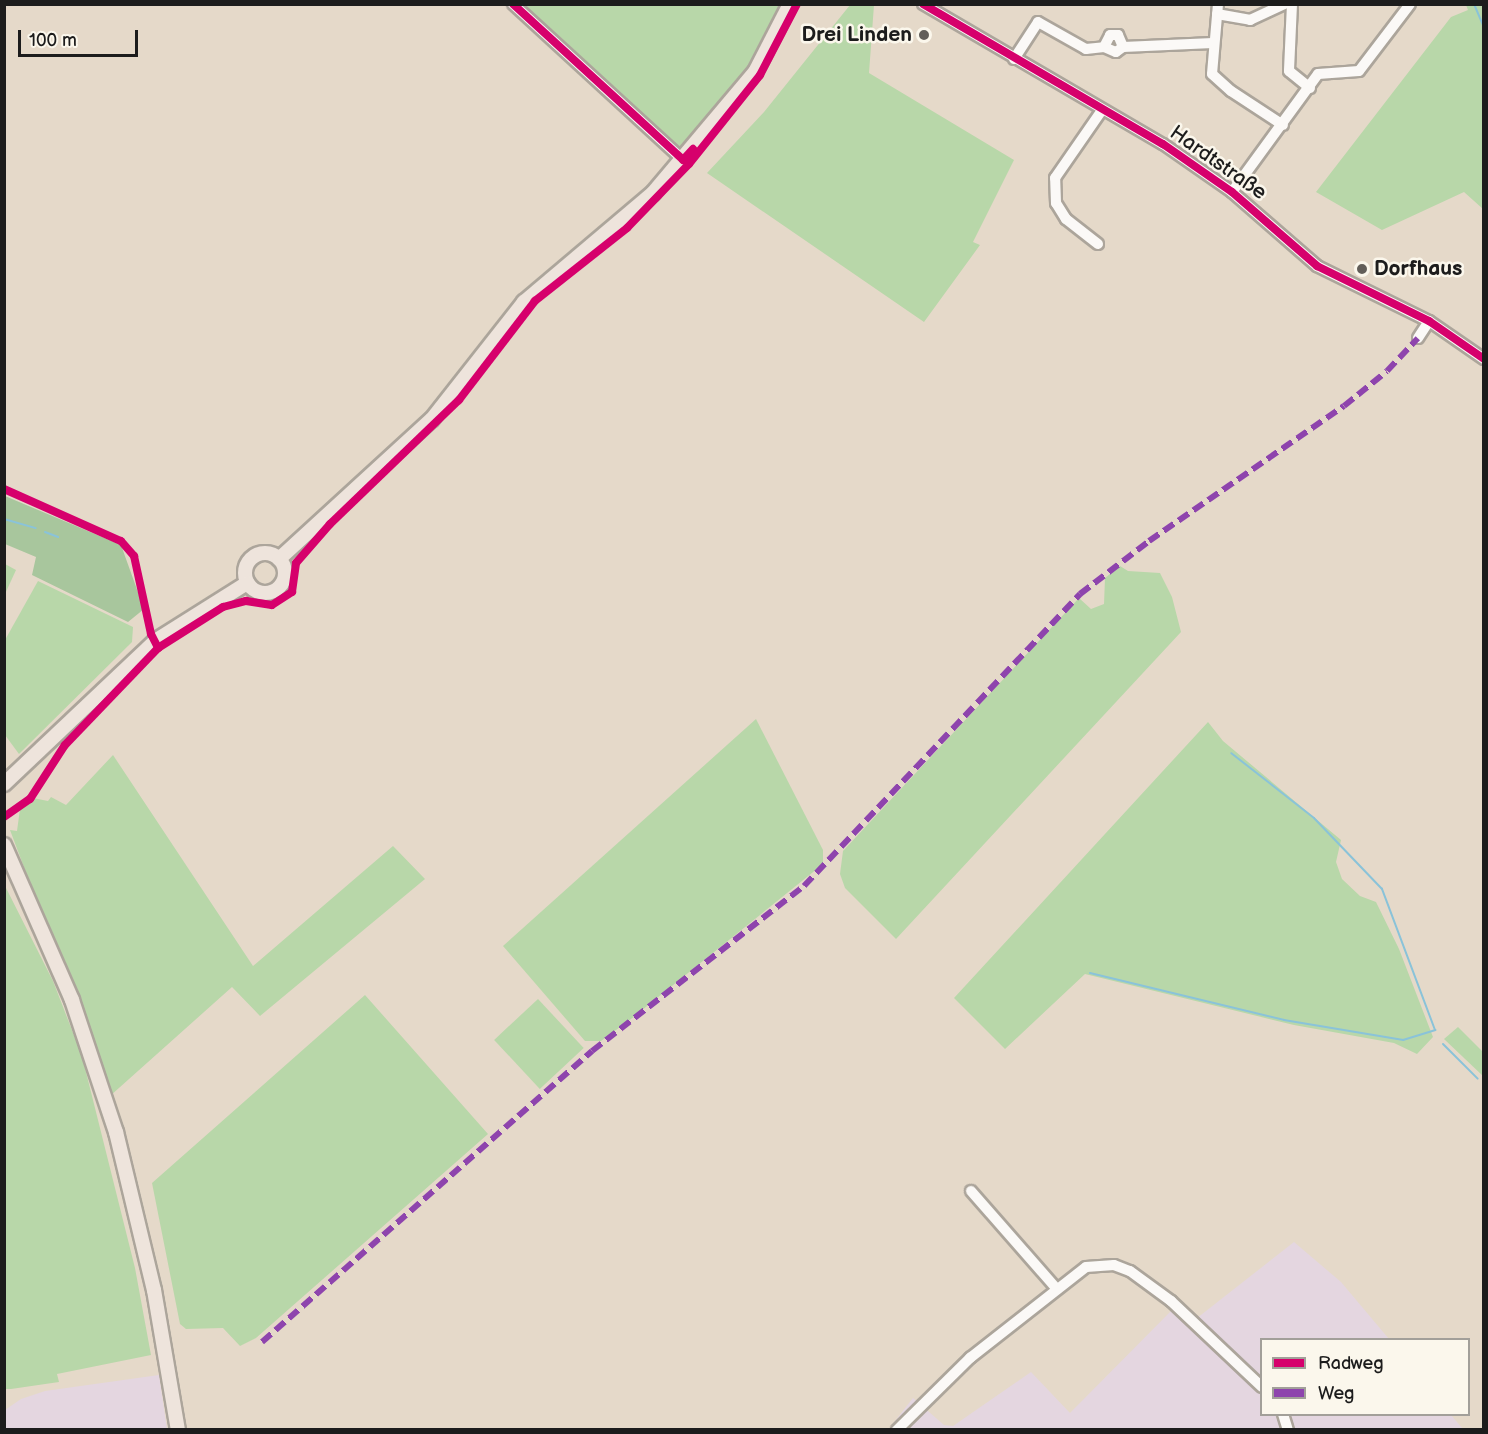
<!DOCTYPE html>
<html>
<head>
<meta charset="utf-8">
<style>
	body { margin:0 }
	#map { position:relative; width:1488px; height:1434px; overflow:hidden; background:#e5d9c9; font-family:"Balsamiq Sans",sans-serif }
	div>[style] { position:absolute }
	.built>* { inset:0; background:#e4d6e0 }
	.green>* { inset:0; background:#b8d7a9; transform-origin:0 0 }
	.forest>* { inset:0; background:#a8c69d }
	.stream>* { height:2px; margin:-1px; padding:0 1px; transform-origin:1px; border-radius:1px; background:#8ac3d9 }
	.roads { filter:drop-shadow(2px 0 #aca59b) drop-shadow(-2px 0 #aca59b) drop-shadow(0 2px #aca59b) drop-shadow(0 -2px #aca59b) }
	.minor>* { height:10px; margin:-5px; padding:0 5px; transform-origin:5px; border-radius:5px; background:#fbf9f7 }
	.major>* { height:14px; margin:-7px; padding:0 7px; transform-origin:7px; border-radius:7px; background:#eee4dc }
	.major>.ring { margin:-7px; padding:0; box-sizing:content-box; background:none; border:14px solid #eee4dc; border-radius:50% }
	.quiet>* { height:6px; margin-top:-3px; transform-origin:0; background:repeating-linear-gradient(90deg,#8e44ad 0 12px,transparent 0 18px) }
	.cycleway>* { height:8px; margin:-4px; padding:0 4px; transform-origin:4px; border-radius:4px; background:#d6006c }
	.dots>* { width:16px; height:16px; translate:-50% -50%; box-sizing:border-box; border:3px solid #fbf7ec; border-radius:50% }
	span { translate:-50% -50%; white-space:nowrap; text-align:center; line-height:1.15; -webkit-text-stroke:5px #fbf7ec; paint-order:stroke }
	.poi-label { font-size:21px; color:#1c1c1c; font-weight:700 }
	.right { translate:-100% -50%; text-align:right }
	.left { translate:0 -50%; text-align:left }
	.street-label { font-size:21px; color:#1c1c1c }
	.frame { position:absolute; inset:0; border:6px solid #1c1c1c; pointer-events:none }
	.legend { position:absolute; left:1260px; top:1338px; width:210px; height:78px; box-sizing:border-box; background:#fbf7ec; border:2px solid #a29f99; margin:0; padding:8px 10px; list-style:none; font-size:18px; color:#1c1c1c }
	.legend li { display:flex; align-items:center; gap:12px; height:30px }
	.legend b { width:30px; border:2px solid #a29f99 }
	.scale { position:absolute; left:18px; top:30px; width:120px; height:27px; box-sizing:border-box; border:3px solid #1c1c1c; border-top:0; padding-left:8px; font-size:18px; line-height:21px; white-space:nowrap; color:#1c1c1c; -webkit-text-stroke:4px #fbf7ec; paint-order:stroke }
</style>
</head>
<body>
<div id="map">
	<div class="built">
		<i style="clip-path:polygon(1294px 1242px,1341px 1282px,1389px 1339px,1262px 1340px,1262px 1414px,1451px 1415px,1463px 1429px,888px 1430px,913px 1398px,944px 1425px,953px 1426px,1031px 1372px,1070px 1413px,1173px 1309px,1192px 1322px)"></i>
		<i style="clip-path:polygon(159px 1375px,167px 1429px,5px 1429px,5px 1410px,21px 1399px,45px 1391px)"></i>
	</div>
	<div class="green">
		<i style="clip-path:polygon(518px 5px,784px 5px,750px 71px,690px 147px,680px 148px)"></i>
		<i style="clip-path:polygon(850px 5px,874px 5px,869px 73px,1014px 160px,973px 242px,980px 245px,924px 322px,707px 173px,764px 112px)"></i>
		<i style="clip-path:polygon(1466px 5px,1483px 5px,1483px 209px,1464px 192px,1382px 230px,1316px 192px,1451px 17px,1468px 10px)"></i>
		<i style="clip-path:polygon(5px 564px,16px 570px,5px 594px)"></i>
		<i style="clip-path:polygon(1120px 566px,1128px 571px,1160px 573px,1172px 597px,1181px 632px,896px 939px,845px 888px,840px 874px,843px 851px,1079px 598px,1091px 609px,1104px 604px,1105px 578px)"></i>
		<i style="clip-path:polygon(38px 581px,133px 627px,132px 642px,19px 754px,5px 735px,5px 640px)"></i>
		<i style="clip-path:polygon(756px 719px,823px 850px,823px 864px,631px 1019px,601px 1041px,585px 1041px,503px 946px)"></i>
		<i style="clip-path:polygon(1208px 722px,1223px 741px,1341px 840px,1336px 862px,1342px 879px,1360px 896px,1376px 902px,1399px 949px,1433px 1037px,1417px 1054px,1394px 1043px,1294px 1025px,1085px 974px,1005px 1049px,954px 998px)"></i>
		<i style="clip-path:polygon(113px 755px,253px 966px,393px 846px,425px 879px,260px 1016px,232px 987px,110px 1096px,10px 830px,17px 831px,20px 809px,33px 798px,48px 801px,51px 797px,66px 805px)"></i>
		<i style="clip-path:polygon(4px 884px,53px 981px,82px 1056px,135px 1268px,151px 1355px,57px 1374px,59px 1382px,11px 1389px,4px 1389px)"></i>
		<i style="clip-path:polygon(365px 995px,488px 1134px,256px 1338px,240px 1346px,223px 1328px,186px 1329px,180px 1324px,152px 1183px)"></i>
		<i style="left:538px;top:999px;width:67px;height:60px;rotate:47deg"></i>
		<i style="clip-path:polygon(1458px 1027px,1483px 1052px,1483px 1076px,1444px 1039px)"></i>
	</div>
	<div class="forest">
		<i style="clip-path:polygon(5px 496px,121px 545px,144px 609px,128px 622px,32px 575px,36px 557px,5px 544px)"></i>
	</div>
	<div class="stream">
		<i style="left:1474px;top:4px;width:26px;rotate:67deg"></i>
		<i style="left:4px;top:519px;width:33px;rotate:16deg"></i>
		<i style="left:45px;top:532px;width:14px;rotate:21deg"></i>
		<i style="left:1090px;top:973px;width:200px;rotate:13.6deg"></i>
		<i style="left:1284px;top:1020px;width:121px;rotate:9.5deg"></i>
		<i style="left:1403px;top:1040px;width:34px;rotate:-17deg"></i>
		<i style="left:1435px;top:1030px;width:151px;rotate:-110.6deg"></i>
		<i style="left:1382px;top:889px;width:98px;rotate:-133.8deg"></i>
		<i style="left:1314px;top:818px;width:105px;rotate:-141.9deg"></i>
		<i style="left:1443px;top:1044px;width:49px;rotate:45deg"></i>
	</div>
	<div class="roads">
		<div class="minor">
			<i style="left:513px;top:4px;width:231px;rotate:42.5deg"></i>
			<i style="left:923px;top:4px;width:278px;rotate:30.3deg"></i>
			<i style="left:1163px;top:144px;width:84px;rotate:34.8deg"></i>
			<i style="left:1232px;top:192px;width:113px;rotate:41deg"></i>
			<i style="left:1317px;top:266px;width:125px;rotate:26.2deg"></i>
			<i style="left:1429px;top:321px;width:67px;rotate:34.6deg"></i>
			<i style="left:1218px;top:4px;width:70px;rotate:94.9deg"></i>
			<i style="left:1212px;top:74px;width:25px;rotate:42deg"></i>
			<i style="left:1231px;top:91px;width:62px;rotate:33.2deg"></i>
			<i style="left:1292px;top:4px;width:67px;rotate:92.6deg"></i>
			<i style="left:1289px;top:71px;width:27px;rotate:39deg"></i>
			<i style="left:1217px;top:14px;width:34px;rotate:10deg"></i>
			<i style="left:1250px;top:20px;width:38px;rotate:-25deg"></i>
			<i style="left:1104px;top:47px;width:13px;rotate:-63deg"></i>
			<i style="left:1110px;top:35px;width:8px"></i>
			<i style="left:1118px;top:35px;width:13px;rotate:67deg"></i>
			<i style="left:1014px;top:59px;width:44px;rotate:-57deg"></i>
			<i style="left:1038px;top:22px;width:55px;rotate:29.4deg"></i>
			<i style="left:1086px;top:49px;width:18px;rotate:-6deg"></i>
			<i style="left:1104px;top:47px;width:13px;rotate:23deg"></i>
			<i style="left:1116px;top:52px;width:9px;rotate:-36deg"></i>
			<i style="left:1123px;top:47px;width:90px;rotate:-2.5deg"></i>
			<i style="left:1232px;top:192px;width:146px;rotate:-53.9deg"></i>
			<i style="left:1318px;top:74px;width:41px;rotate:-4.2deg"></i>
			<i style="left:1359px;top:71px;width:84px;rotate:-52.7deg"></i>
			<i style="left:1098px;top:244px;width:41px;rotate:-142deg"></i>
			<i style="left:1066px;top:219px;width:19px;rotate:-122deg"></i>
			<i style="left:1056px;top:203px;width:25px;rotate:-92deg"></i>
			<i style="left:1055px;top:178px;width:83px;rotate:-55.3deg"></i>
			<i style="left:1418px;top:338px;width:20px;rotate:-57deg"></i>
			<i style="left:971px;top:1191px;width:128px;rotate:48.8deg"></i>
			<i style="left:1283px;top:1414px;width:17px;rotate:73deg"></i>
			<i style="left:897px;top:1430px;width:103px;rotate:-44.6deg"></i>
			<i style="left:970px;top:1358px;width:147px;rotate:-38.1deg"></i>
			<i style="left:1086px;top:1267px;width:28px;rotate:-4deg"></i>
			<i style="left:1114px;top:1265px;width:17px;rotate:21deg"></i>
			<i style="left:1130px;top:1271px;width:51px;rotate:36.2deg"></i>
			<i style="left:1171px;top:1301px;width:125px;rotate:43.4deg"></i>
		</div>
		<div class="major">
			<i class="ring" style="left:245px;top:553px;width:26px;height:26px"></i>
			<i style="left:279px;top:559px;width:207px;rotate:-42.5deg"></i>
			<i style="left:432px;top:419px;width:149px;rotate:-51.8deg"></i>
			<i style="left:524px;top:302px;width:169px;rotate:-40.2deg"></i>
			<i style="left:653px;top:193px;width:158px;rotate:-49.9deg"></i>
			<i style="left:755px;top:72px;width:76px;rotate:-62.8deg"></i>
			<i style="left:4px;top:784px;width:208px;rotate:-43.4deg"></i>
			<i style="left:155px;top:641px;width:109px;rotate:-32.2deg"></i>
			<i style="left:4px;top:845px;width:169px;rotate:66.3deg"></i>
			<i style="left:72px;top:1000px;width:139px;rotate:71.6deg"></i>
			<i style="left:116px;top:1132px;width:163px;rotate:76.5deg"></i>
			<i style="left:154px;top:1290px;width:142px;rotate:80.3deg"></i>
		</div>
	</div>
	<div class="quiet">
		<i style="left:262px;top:1342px;width:440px;rotate:-41.4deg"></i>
		<i style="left:592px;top:1051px;width:269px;rotate:-37.9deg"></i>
		<i style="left:804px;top:886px;width:402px;rotate:-46.6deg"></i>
		<i style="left:1080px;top:594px;width:87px;rotate:-37.5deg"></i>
		<i style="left:1149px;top:541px;width:237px;rotate:-34.7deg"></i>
		<i style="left:1344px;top:406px;width:55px;rotate:-39.1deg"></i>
		<i style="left:1387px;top:371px;width:45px;rotate:-46.8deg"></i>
	</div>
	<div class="cycleway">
		<i style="left:513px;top:4px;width:231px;rotate:42.5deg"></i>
		<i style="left:683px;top:160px;width:15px;rotate:-48deg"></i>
		<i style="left:923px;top:4px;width:278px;rotate:30.3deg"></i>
		<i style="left:1163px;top:144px;width:84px;rotate:34.8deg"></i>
		<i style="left:1232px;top:192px;width:113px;rotate:41deg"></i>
		<i style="left:1317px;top:266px;width:125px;rotate:26.2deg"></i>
		<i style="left:1429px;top:321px;width:67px;rotate:34.6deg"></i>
		<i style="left:4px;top:489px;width:128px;rotate:24deg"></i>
		<i style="left:121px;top:541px;width:20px;rotate:49deg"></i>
		<i style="left:134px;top:556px;width:80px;rotate:77.7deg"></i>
		<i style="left:151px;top:634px;width:16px;rotate:63deg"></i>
		<i style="left:4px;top:817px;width:32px;rotate:-35deg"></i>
		<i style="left:30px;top:799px;width:64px;rotate:-57.1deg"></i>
		<i style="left:65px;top:745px;width:134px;rotate:-46.2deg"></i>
		<i style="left:158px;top:648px;width:77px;rotate:-32.2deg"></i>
		<i style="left:223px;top:607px;width:24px;rotate:-15deg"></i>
		<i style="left:246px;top:601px;width:26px;rotate:9deg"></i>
		<i style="left:272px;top:605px;width:24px;rotate:-33deg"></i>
		<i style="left:292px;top:592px;width:29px;rotate:-82deg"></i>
		<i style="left:296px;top:563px;width:52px;rotate:-48.9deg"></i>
		<i style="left:330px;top:524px;width:179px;rotate:-43.9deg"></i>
		<i style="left:459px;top:400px;width:125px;rotate:-52.5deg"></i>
		<i style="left:535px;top:301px;width:117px;rotate:-38.4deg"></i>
		<i style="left:627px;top:228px;width:89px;rotate:-45.9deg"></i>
		<i style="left:689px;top:164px;width:114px;rotate:-51.4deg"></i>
		<i style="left:760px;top:75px;width:80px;rotate:-62.5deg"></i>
	</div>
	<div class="dots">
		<i style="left:924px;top:35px;background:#625e59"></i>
		<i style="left:1362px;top:269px;background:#625e59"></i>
	</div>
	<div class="poi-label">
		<span class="right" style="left:912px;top:35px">Drei Linden</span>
		<span class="left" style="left:1374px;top:269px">Dorfhaus</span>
	</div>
	<div class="street-label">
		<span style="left:1218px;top:163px;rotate:35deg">Hardtstraße</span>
	</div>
	<div class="frame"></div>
	<ul class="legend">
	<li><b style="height:8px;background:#d6006c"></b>Radweg</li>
	<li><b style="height:8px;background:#8e44ad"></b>Weg</li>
	</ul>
	<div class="scale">100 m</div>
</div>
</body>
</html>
